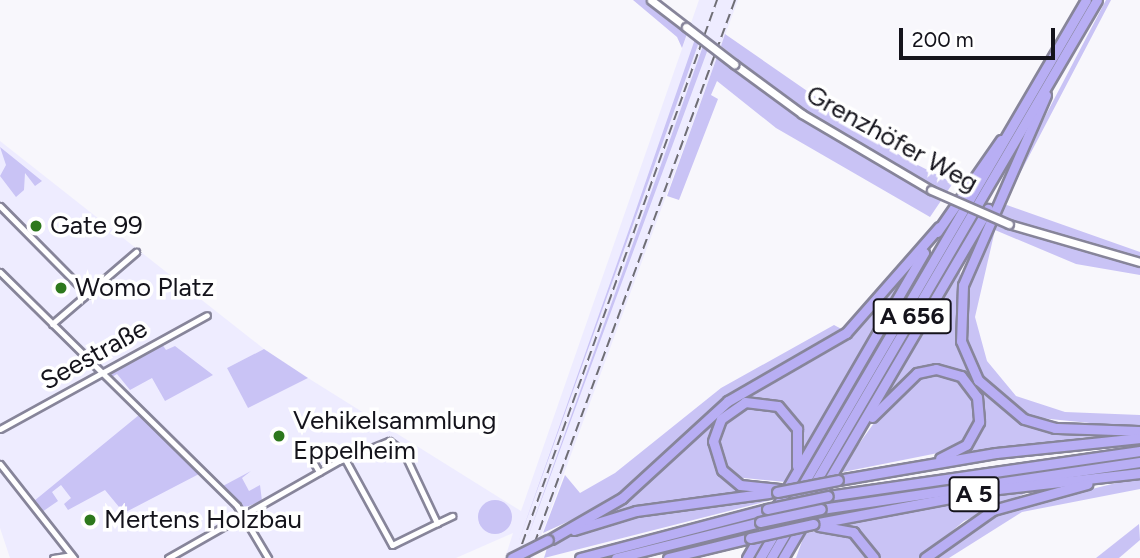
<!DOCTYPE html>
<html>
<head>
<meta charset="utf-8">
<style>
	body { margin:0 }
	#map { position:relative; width:1140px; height:558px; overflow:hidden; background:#f8f7fc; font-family:Figtree,sans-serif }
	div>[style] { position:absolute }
	.built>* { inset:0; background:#eeecff }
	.green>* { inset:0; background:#c9c3f5 }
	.round { border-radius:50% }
	.roads { filter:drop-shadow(2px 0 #87859a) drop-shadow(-2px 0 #87859a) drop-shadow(0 2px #87859a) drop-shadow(0 -2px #87859a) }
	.minor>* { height:5px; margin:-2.5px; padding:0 2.5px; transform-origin:2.5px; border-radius:2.5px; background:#fff }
	.secondary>* { height:7px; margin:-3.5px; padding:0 3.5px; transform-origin:3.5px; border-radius:3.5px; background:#fff }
	.motorway>* { height:9px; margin:-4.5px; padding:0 4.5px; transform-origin:4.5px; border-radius:4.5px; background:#b8aef4 }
	.rail>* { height:2px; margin-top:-1px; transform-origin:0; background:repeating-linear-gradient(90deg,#6f6e75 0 10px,transparent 0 15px) }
	.bridges { filter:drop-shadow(2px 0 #87859a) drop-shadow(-2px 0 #87859a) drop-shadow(0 2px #87859a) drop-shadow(0 -2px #87859a) }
	.secondary-bridge>* { height:7px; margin:-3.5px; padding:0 3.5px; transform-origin:3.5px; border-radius:3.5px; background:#fff }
	.motorway-bridge>* { height:9px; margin:-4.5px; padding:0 4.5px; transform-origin:4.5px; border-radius:4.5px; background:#b8aef4 }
	.dots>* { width:19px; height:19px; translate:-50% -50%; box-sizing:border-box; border:4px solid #fff; border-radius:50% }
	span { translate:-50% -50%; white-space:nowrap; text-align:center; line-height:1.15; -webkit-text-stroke:7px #fff; paint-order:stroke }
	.shield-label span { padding:2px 5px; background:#fff; border:2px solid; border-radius:5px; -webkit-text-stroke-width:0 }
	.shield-label { font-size:24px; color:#14131b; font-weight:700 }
	.street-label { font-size:26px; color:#14131b }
	.poi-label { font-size:26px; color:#14131b }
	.left { translate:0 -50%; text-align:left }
	.scale { position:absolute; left:899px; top:28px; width:156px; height:32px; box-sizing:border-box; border:4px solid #14131b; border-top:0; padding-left:9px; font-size:21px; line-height:24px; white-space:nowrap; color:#14131b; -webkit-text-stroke:5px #fff; paint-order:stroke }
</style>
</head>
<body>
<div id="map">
	<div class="built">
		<i style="clip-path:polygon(699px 0,738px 0,533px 558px,505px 558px,513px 533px,456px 558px,10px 558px,0 528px,0 141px,264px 349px,227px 368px,248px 407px,308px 378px,521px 511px)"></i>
	</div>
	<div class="green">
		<i style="clip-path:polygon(633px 0,648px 0,688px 31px,682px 48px,677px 37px)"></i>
		<i style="clip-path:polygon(1106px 0,1111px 0,1004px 204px,1140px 252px,1140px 259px,994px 214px)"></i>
		<i style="clip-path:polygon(725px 34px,904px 158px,953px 183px,930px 217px,776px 128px,717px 81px,711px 95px,718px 99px,679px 200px,667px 196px,717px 57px,817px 129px,823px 126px,721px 46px)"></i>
		<i style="clip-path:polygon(695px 39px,699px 42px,517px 546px,631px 224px)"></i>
		<i style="clip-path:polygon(703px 46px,708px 49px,526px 542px,667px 148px)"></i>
		<i style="clip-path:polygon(0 147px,26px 168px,42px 181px,35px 186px,25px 173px,24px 190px,16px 197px,0 176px,6px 165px)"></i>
		<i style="clip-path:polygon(992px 222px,1140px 265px,1140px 275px,1076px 264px,995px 230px,975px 317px,987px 361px,1016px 396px,1065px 412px,1140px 415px,1140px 428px,1030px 417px,979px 374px,966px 344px,965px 294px)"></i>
		<i style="clip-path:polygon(961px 262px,956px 337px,977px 385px,1021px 422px,1094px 436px,959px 455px,978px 435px,970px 433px,953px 450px,838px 473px,887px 405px,881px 398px)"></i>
		<i style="clip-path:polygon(907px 276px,803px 454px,802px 432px,795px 416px,789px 420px,796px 460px,786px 482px,734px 477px,727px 480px,749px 492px,604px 514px,637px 490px,543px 533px,565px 475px,580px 493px,615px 473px,721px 388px,834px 325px,851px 334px)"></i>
		<i style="clip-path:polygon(162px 344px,166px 350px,175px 346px,213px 375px,165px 401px,152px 378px,130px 390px,117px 374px,112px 377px,112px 373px)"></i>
		<i style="clip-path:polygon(264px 349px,308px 378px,248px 408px,227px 368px)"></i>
		<i style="clip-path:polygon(139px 415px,199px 474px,124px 513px,105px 490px,68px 510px,64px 504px,71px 498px,61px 485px,52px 492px,58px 501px,42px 512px,34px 501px)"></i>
		<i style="clip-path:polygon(251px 471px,242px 478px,249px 491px,260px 485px,262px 501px,243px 508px,221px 487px)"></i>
		<i style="clip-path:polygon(1140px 477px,1140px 489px,1022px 512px,949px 558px,932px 558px,996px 513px)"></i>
		<i style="clip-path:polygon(1035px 489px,964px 521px,920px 558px,796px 558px,805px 533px,850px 527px,844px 522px)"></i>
		<i style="clip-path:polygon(775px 495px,772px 500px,544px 558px,548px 545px,615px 518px)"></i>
		<i class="round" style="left:478px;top:500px;width:34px;height:34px"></i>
		<i style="clip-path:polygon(1139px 524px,1140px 540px,1119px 558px,1096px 558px)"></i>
	</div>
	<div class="roads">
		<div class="minor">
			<i style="left:0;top:206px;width:125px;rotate:45.3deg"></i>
			<i style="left:0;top:272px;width:333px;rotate:44.6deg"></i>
			<i style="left:237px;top:506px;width:61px;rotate:59.2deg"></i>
			<i style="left:52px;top:324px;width:111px;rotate:-40.6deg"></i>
			<i style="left:0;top:429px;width:236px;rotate:-28.8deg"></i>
			<i style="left:304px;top:445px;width:31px;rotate:61deg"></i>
			<i style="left:0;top:464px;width:120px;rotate:51.8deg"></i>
			<i style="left:437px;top:523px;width:17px;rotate:-25deg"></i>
			<i style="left:53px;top:558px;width:18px;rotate:-9deg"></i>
			<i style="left:168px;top:558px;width:197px;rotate:-29.6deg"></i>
			<i style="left:339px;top:461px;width:54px;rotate:-21.8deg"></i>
			<i style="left:389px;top:441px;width:17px;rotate:36deg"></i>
			<i style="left:403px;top:451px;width:80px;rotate:64.7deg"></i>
			<i style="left:437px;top:523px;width:50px;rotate:153.9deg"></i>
			<i style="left:392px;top:545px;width:96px;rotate:-118.7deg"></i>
		</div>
		<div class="secondary">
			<i style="left:651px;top:0;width:44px;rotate:37.6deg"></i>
			<i style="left:734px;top:64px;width:84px;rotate:36.3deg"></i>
			<i style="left:802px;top:114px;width:150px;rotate:30.5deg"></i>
			<i style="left:1009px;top:224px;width:136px;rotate:16.2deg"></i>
		</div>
		<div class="motorway">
			<i style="left:1046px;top:95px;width:207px;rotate:113.6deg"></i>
			<i style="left:963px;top:285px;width:56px;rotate:92deg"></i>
			<i style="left:961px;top:341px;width:43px;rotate:66.4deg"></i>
			<i style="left:978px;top:380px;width:60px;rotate:40.3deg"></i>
			<i style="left:1024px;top:419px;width:32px;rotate:16deg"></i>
			<i style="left:1055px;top:428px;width:85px;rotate:2deg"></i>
			<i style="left:937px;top:232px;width:112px;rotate:-55.2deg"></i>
			<i style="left:872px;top:417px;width:63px;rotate:-44.4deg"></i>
			<i style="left:917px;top:373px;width:19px;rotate:-12deg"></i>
			<i style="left:936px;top:369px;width:26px;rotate:16deg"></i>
			<i style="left:961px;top:376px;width:26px;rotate:53deg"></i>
			<i style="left:977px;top:397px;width:25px;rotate:85deg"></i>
			<i style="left:979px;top:422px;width:26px;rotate:119deg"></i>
			<i style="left:966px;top:445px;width:29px;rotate:153deg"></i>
			<i style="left:838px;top:480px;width:160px;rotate:-9.7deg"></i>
			<i style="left:996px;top:453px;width:145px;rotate:-5.9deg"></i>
			<i style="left:779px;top:489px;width:39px;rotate:-174deg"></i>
			<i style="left:740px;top:485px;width:23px;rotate:-140deg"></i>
			<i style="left:722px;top:470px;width:30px;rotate:-107deg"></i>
			<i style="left:713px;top:441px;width:23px;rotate:-70deg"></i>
			<i style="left:721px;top:419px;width:29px;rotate:-35deg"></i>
			<i style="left:745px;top:402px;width:33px;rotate:7deg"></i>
			<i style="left:778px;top:406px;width:30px;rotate:50deg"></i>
			<i style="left:797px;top:429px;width:37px;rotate:90deg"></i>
			<i style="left:828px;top:496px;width:315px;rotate:-8.2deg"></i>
			<i style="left:821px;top:509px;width:322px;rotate:-8.4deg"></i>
			<i style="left:813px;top:524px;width:188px;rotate:-10.7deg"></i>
			<i style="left:998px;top:489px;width:143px;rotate:-6.4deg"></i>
			<i style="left:819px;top:526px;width:35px;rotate:10deg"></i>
			<i style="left:853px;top:532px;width:33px;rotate:51deg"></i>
			<i style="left:574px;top:530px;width:65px;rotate:-17deg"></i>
			<i style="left:636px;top:511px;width:134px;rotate:-7.7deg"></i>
			<i style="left:551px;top:539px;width:82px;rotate:-30deg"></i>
			<i style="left:622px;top:498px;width:144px;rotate:-42.5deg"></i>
			<i style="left:728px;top:401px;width:136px;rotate:-30deg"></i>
			<i style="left:846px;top:333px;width:141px;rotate:-48.7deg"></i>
			<i style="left:580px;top:558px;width:193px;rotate:-14.7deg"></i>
			<i style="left:616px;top:558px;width:148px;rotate:-14deg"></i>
			<i style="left:668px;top:558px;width:84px;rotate:-13.7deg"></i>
			<i style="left:747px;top:558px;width:353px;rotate:-59.9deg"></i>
			<i style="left:760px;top:558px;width:646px;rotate:-59.71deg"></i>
			<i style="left:771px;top:558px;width:646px;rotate:-59.71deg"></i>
			<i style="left:783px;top:558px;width:405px;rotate:-59.6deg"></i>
			<i style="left:925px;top:558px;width:83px;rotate:-35.2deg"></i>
			<i style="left:993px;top:510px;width:98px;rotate:-15.5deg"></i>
		</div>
	</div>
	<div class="rail">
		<i style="left:517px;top:558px;width:593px;rotate:-70.28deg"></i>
		<i style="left:529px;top:558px;width:595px;rotate:-69.74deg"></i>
	</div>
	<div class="bridges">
		<div class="secondary-bridge">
			<i style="left:686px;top:27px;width:61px;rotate:37.6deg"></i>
			<i style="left:931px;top:190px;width:85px;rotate:23.6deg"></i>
		</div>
		<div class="motorway-bridge">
			<i style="left:777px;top:492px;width:62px;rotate:-11.1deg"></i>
			<i style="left:767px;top:509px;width:62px;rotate:-12deg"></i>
			<i style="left:760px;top:522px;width:62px;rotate:-12deg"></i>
			<i style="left:750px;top:538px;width:65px;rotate:-12.5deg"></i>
			<i style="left:512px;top:558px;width:40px;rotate:-26.6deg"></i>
		</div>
	</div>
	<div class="dots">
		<i style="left:36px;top:226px;background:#2d781d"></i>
		<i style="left:61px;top:288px;background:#2d781d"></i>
		<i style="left:279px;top:436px;background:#2d781d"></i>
		<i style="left:90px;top:520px;background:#2d781d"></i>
	</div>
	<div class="shield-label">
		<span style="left:912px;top:316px">A 656</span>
		<span style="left:974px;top:494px">A 5</span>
	</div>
	<div class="street-label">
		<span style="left:892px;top:139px;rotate:29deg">Grenzhöfer Weg</span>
		<span style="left:94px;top:355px;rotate:-29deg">Seestraße</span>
	</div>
	<div class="poi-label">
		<span class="left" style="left:50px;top:226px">Gate 99</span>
		<span class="left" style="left:75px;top:288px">Womo Platz</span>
		<span class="left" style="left:293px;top:436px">Vehikelsammlung<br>Eppelheim</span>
		<span class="left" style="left:104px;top:520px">Mertens Holzbau</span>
	</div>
	<div class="scale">200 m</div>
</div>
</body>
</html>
